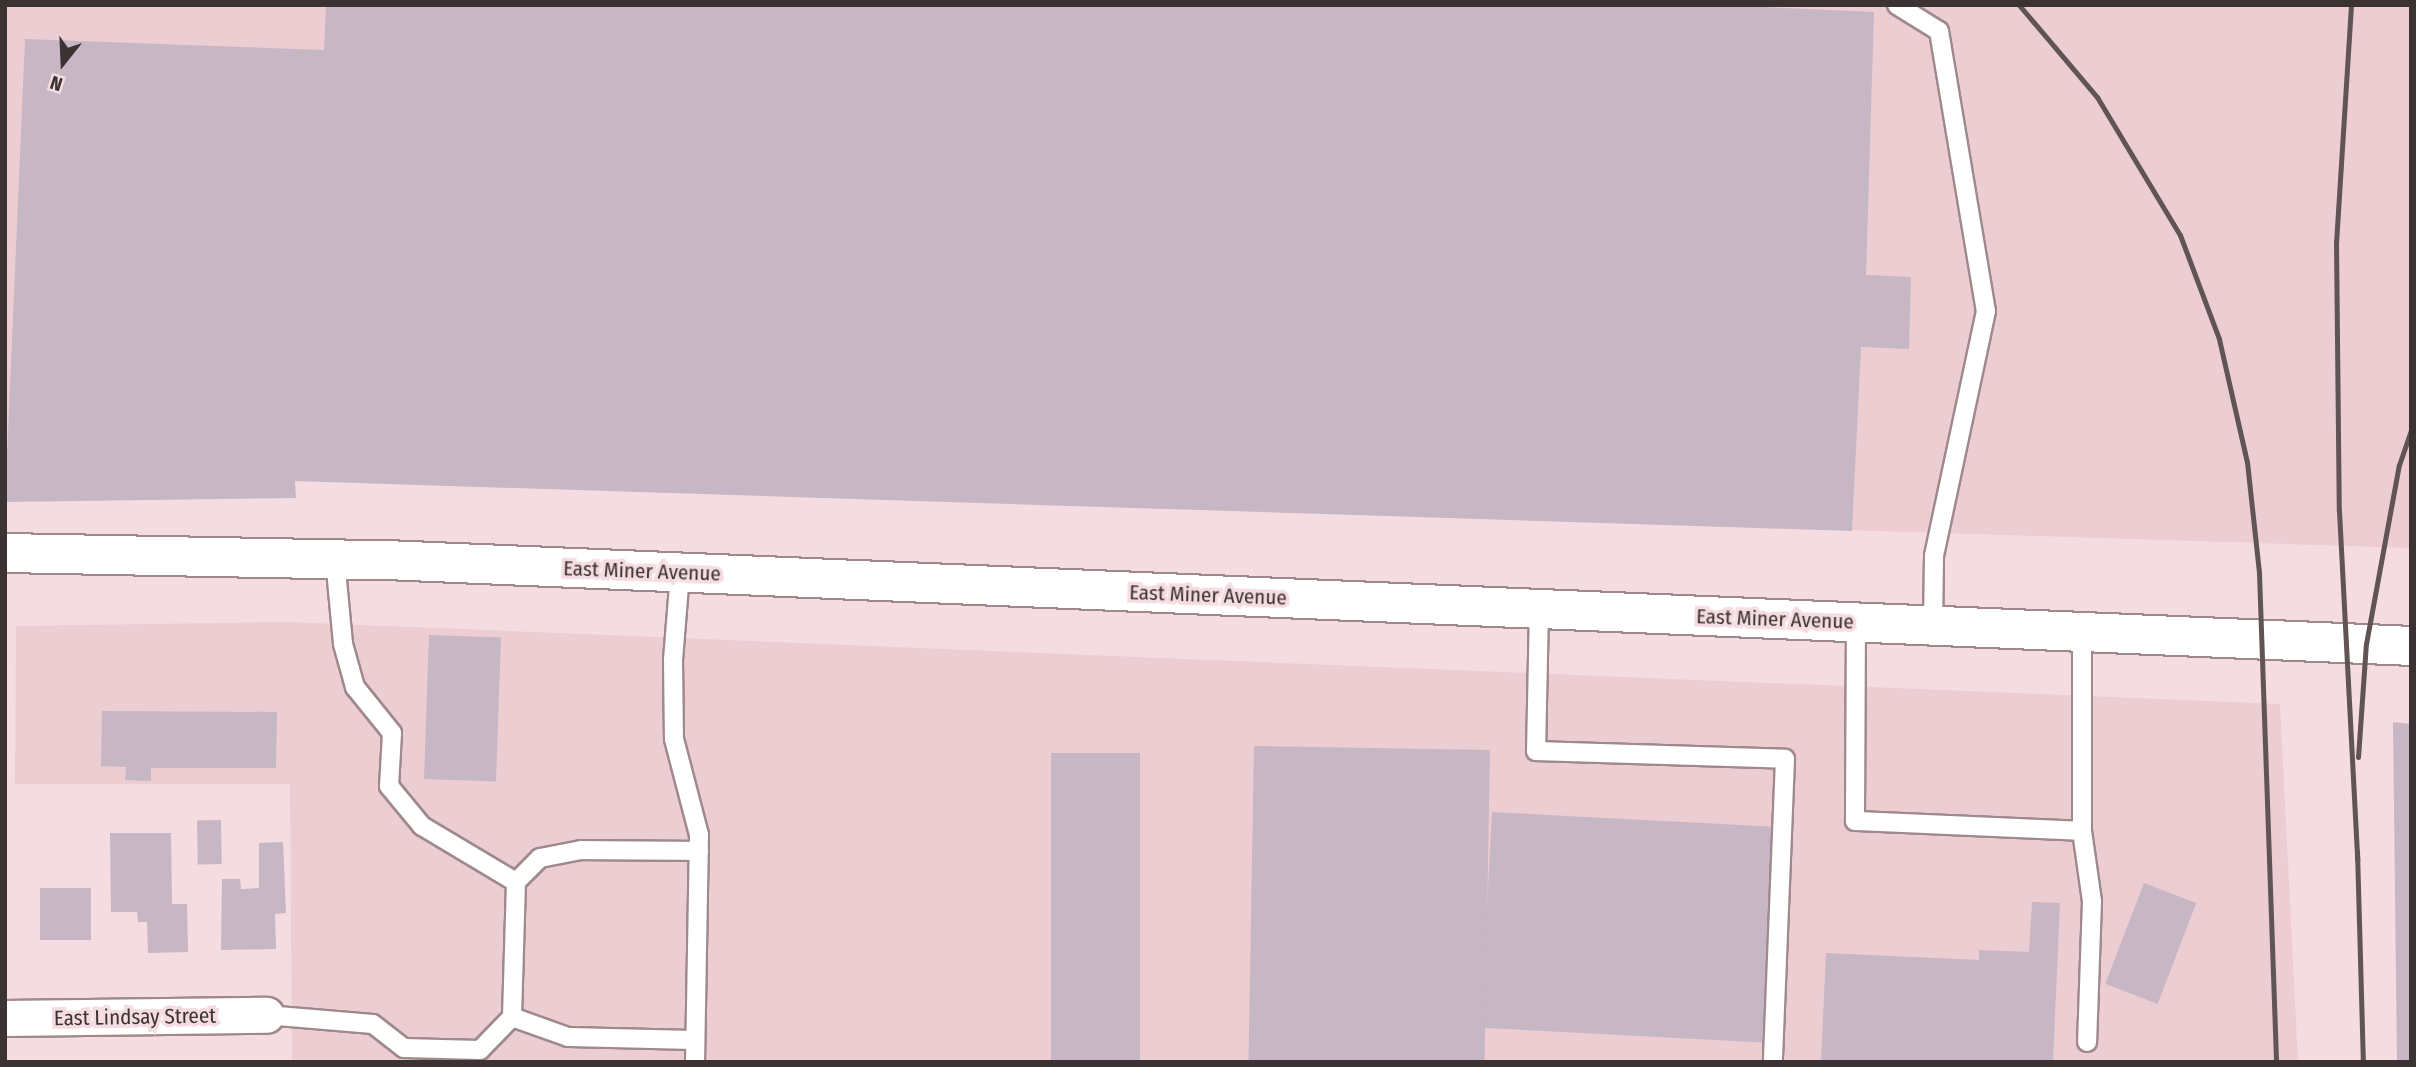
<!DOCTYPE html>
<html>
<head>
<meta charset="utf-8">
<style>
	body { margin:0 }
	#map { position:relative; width:2416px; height:1067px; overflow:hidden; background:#f4dce0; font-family:"Fira Sans Condensed",sans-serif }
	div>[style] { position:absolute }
	.built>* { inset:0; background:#eccdd2 }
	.building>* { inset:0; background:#c7b6c3; transform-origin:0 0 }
	.roads { filter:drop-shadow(2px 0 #9f898d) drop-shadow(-2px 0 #9f898d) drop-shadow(0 2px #9f898d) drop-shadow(0 -2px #9f898d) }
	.service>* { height:18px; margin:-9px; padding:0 9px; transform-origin:9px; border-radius:9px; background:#fff }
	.minor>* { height:35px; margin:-17.5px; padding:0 17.5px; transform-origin:17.5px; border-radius:17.5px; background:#fff }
	.tertiary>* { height:38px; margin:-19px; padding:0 19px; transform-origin:19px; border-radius:19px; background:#fff }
	.rail>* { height:5px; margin:-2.5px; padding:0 2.5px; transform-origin:2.5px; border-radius:2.5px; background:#605455 }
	span { translate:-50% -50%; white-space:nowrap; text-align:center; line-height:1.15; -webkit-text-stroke:7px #f4dce0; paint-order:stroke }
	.street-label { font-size:21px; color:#3b3233 }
	.frame { position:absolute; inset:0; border:7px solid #3b3233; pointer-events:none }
	.north { position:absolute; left:28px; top:28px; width:70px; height:70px; -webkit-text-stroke:5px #f4dce0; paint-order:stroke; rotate:198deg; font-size:19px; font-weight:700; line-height:28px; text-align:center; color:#3b3233 }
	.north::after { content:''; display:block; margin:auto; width:24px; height:32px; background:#3b3233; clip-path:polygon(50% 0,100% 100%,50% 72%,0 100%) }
</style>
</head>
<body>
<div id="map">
	<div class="built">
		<i style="clip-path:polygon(5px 5px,2411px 5px,2411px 548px,289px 480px,5px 502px)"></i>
		<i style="clip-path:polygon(289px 622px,2280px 704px,2298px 1062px,292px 1062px,290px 784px,15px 784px,16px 626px)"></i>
	</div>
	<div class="building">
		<i style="clip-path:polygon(326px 5px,1717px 5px,1874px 12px,1866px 275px,1911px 277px,1909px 349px,1861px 347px,1852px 531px,295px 481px,296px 498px,5px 502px,25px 39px,324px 50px)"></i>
		<i style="left:429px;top:635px;width:72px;height:144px;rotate:2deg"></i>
		<i style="clip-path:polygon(102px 711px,277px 712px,276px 768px,151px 768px,151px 781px,125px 780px,126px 767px,101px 766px)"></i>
		<i style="clip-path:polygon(2393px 722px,2411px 724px,2411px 1062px,2397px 1062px)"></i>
		<i style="left:1254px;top:746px;width:236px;height:316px;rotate:1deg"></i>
		<i style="left:1140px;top:753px;width:309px;height:89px;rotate:90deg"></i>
		<i style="left:1492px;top:812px;width:282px;height:216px;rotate:3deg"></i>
		<i style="left:221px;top:820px;width:44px;height:24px;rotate:89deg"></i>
		<i style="clip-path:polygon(110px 833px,171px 833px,172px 904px,187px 904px,188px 952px,148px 953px,147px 922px,138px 922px,137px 912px,111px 912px)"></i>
		<i style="clip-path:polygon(283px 842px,286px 913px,275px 914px,276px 949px,221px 950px,222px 879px,240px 879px,241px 889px,259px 888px,259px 843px)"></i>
		<i style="left:2144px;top:883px;width:56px;height:108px;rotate:21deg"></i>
		<i style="left:40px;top:888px;width:51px;height:52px"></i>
		<i style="clip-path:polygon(2032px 902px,2060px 903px,2053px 1062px,1821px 1062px,1826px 953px,1979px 960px,1979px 950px,2029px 952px)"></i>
	</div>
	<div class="roads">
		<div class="service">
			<i style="left:1897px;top:5px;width:49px;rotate:31.8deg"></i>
			<i style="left:1939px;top:31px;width:284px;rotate:80.5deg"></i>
			<i style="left:1986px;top:311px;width:250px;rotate:102deg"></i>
			<i style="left:1934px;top:556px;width:69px;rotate:90.8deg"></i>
			<i style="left:335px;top:559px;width:85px;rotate:84.6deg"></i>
			<i style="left:343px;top:644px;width:45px;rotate:74.4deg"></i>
			<i style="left:355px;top:687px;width:59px;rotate:51.2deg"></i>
			<i style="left:392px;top:733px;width:53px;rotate:93.2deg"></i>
			<i style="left:389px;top:786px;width:52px;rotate:50.5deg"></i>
			<i style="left:422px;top:826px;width:109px;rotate:30.8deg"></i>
			<i style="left:516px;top:882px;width:135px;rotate:91.7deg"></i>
			<i style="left:512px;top:1017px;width:59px;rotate:19.7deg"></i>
			<i style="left:568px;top:1037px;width:127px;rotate:1.4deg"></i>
			<i style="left:680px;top:573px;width:87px;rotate:94.6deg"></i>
			<i style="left:673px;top:660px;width:79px;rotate:89.3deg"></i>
			<i style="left:674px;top:739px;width:99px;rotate:75.4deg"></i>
			<i style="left:699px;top:835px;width:227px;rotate:91deg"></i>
			<i style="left:1539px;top:609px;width:142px;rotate:91.2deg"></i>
			<i style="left:1536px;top:751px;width:249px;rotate:1.8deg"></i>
			<i style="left:1785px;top:759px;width:303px;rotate:92.3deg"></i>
			<i style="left:1856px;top:622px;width:199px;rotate:90.3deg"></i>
			<i style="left:1855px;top:821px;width:227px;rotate:2.5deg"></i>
			<i style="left:2082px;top:831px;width:199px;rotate:-90deg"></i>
			<i style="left:2082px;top:831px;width:71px;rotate:81.9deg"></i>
			<i style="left:2092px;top:901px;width:141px;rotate:92deg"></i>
			<i style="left:516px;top:882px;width:34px;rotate:-45deg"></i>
			<i style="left:540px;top:858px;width:42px;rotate:-11deg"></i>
			<i style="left:581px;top:850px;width:118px;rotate:0.5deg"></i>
			<i style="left:266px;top:1015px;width:107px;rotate:4.8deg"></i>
			<i style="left:373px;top:1024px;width:39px;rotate:38deg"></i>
			<i style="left:404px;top:1048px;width:76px;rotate:1.5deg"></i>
			<i style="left:480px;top:1050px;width:46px;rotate:-45.9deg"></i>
		</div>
		<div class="minor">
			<i style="left:5px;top:1018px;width:261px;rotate:-0.7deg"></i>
		</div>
		<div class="tertiary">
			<i style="left:5px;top:553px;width:381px;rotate:1.1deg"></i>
			<i style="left:386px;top:560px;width:2027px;rotate:2.43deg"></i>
		</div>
	</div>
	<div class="rail">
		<i style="left:2019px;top:5px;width:121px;rotate:49.7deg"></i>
		<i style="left:2097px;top:97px;width:161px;rotate:59deg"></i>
		<i style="left:2180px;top:235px;width:111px;rotate:69.4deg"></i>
		<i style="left:2219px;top:339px;width:126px;rotate:77.2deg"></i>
		<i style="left:2247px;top:462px;width:112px;rotate:83.8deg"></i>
		<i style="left:2259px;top:573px;width:489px;rotate:88deg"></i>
		<i style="left:2351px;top:5px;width:237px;rotate:93.6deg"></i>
		<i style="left:2336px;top:242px;width:269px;rotate:89.4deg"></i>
		<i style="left:2339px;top:511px;width:349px;rotate:87deg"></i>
		<i style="left:2358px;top:757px;width:113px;rotate:-86deg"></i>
		<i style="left:2366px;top:644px;width:182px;rotate:-79.6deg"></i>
		<i style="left:2399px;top:465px;width:37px;rotate:-71deg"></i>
		<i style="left:2357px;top:851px;width:211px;rotate:88.4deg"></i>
	</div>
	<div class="street-label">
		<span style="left:642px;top:571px;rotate:2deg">East Miner Avenue</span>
		<span style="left:1208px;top:595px;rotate:2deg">East Miner Avenue</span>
		<span style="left:1775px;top:619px;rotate:2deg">East Miner Avenue</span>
		<span style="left:135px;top:1017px;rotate:-1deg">East Lindsay Street</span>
	</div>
	<div class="frame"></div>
	<div class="north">N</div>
</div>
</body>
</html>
